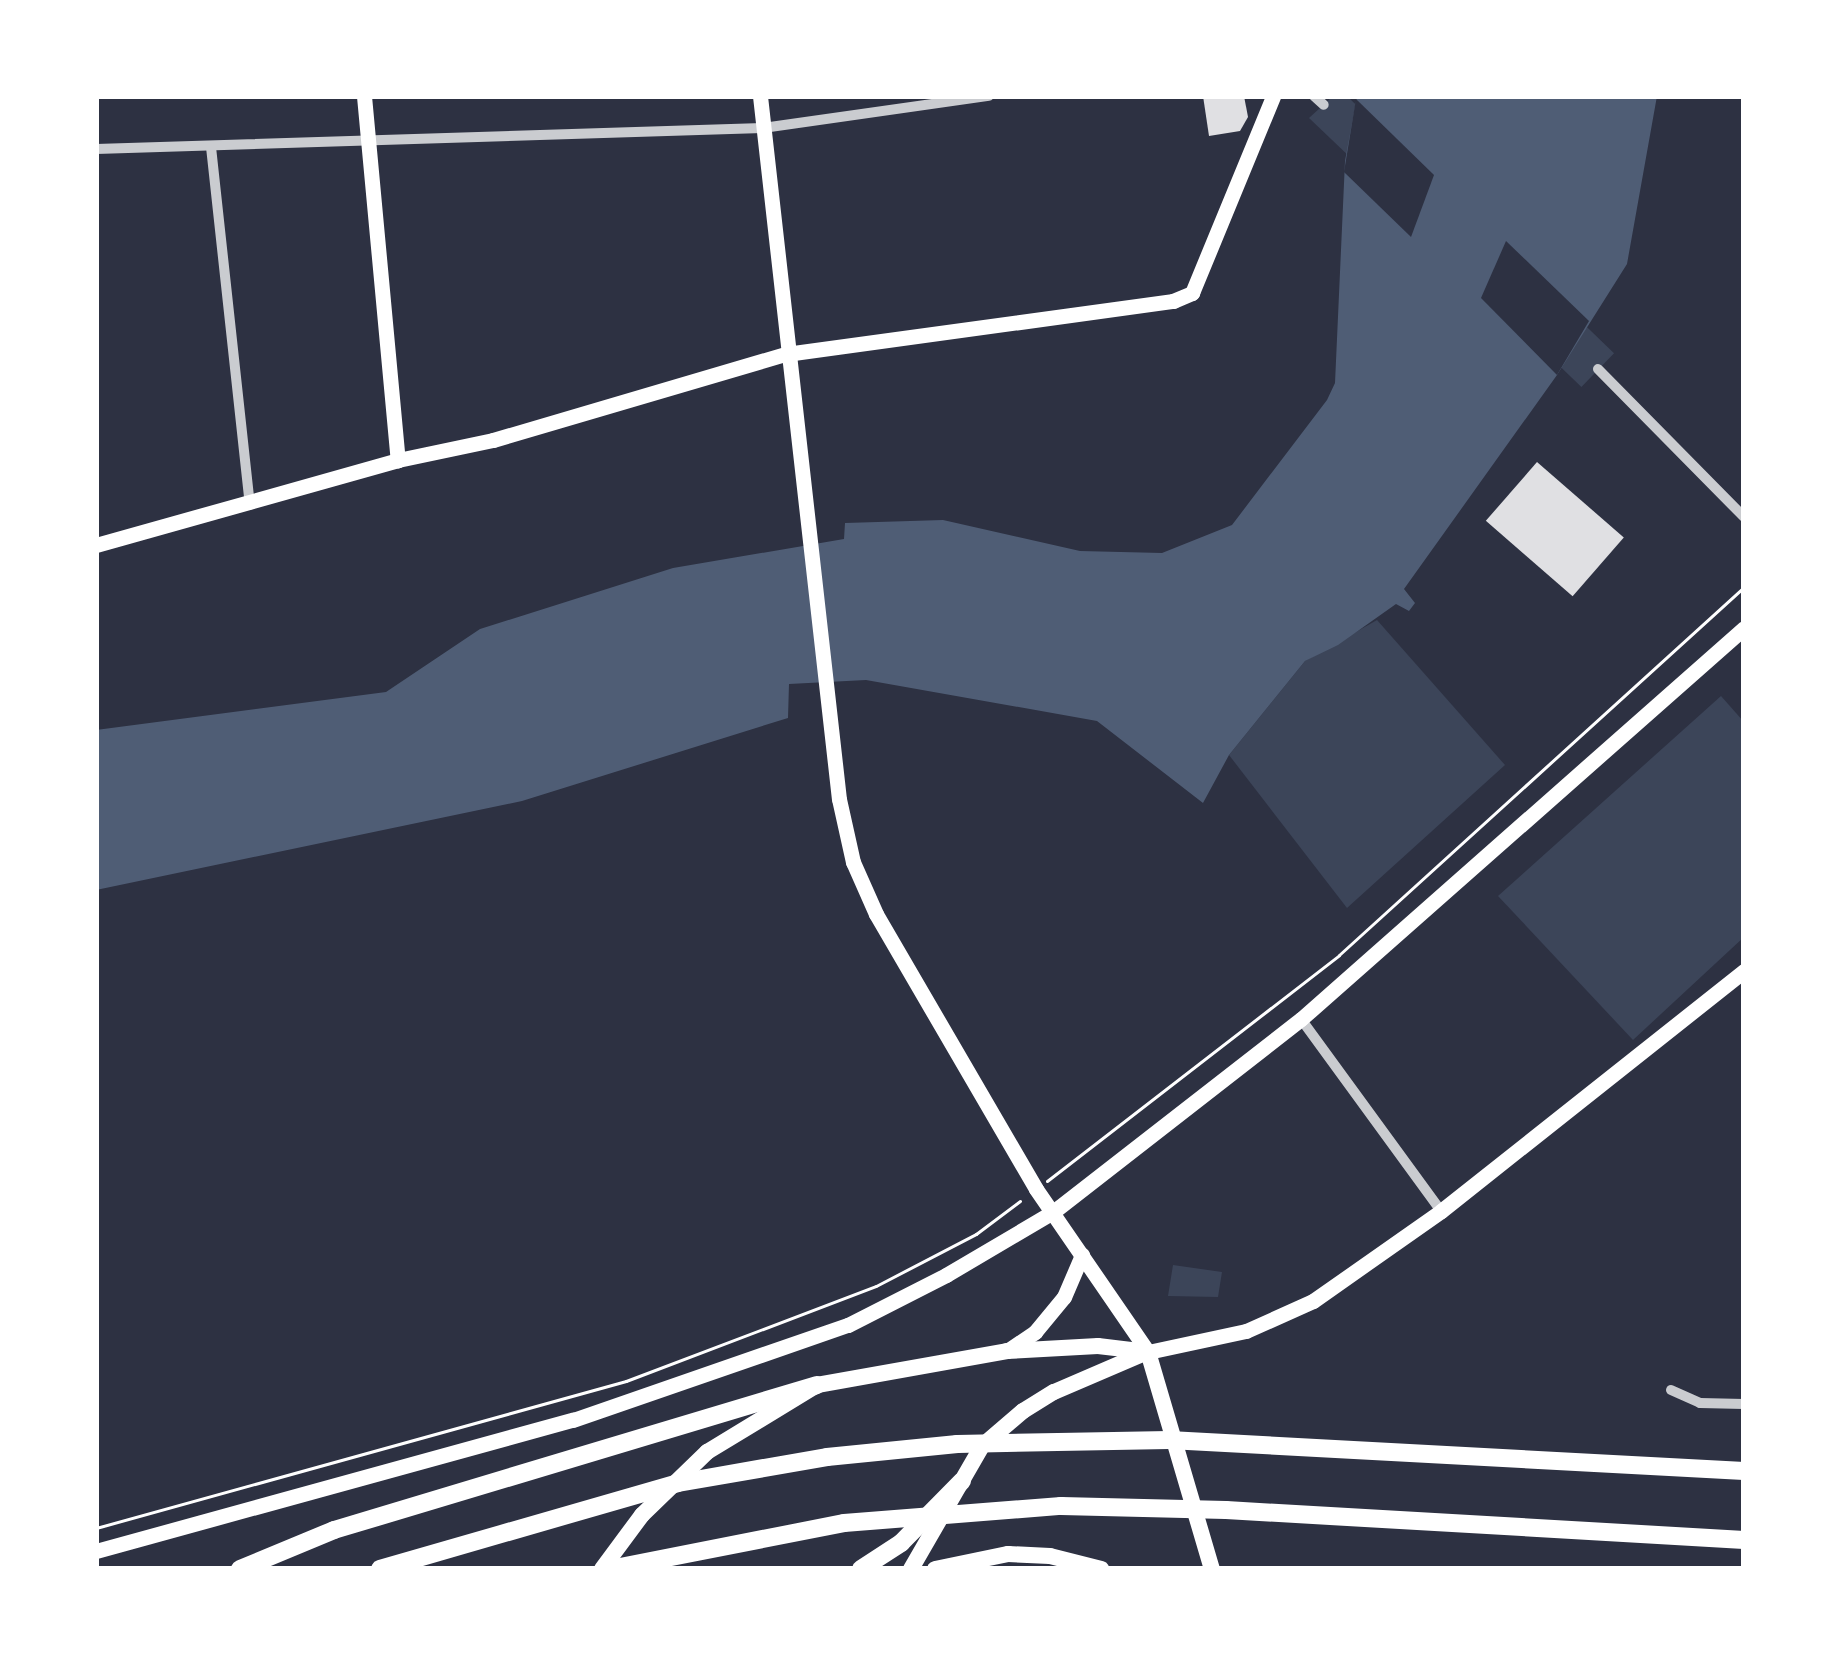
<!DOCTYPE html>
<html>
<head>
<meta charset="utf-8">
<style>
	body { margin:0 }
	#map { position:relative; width:1840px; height:1665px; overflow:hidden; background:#2d3142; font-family:"Exo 2",sans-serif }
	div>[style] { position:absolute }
	.green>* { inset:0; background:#3c4559; transform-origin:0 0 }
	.water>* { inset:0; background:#4f5d75 }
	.pier>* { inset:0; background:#2d3142 }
	.building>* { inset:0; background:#e0e0e3; transform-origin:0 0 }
	.path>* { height:3px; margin:-1.5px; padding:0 1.5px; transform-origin:1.5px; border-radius:1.5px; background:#fff }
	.minor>* { height:10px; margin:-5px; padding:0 5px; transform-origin:5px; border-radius:5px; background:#caccd0 }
	.secondary>* { height:15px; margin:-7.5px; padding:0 7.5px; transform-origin:7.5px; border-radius:7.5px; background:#fff }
	.primary>* { height:16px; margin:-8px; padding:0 8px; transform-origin:8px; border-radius:8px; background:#fff }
	.motorway>* { height:18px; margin:-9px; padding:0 9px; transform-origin:9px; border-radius:9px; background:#fff }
	span { translate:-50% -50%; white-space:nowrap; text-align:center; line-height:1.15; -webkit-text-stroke:9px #fff; paint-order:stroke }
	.frame { position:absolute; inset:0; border:99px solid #fff; pointer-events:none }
</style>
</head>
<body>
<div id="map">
	<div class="green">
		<i style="clip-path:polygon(1333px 96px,1347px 96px,1431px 178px,1418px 222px,1309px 118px)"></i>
		<i style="left:1504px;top:247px;width:153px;height:47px;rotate:44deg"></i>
		<i style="clip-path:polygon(1377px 620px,1505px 765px,1347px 908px,1229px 755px,1305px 661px)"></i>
		<i style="clip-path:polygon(1721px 696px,1744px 722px,1744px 937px,1633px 1040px,1498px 896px)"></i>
		<i style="clip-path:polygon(1173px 1265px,1222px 1272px,1218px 1297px,1168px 1296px)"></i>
	</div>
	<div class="water">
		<i style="clip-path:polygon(1357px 96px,1657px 96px,1627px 264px,1557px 375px,1404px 589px,1415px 603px,1409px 611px,1396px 604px,1338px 645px,1305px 661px,1229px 755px,1203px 803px,1097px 721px,866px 680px,789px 684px,788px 718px,522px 801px,96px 890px,96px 730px,386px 692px,480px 629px,673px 568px,844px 539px,845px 523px,943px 520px,1080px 551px,1162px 553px,1232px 525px,1327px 400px,1335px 383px,1345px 161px)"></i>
	</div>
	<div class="pier">
		<i style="clip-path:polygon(1356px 99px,1434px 175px,1411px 237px,1344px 172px)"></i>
		<i style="clip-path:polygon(1506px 241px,1589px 321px,1557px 375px,1481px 298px)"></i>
	</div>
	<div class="building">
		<i style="clip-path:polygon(1203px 96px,1244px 96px,1248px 117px,1240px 131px,1209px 136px)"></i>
		<i style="left:1537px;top:462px;width:115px;height:78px;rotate:41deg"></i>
	</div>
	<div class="path">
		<i style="left:1047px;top:1181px;width:369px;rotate:-37.7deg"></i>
		<i style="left:1339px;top:955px;width:547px;rotate:-42.26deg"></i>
		<i style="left:96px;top:1528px;width:550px;rotate:-15.5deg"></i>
		<i style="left:626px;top:1381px;width:267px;rotate:-20.8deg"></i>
		<i style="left:876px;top:1286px;width:113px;rotate:-27.5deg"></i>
		<i style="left:976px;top:1234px;width:55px;rotate:-36.9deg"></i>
	</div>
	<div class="minor">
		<i style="left:1314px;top:96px;width:13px;rotate:42deg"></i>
		<i style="left:211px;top:147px;width:360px;rotate:83.8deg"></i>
		<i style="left:96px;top:149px;width:667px;rotate:-1.8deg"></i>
		<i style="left:763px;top:128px;width:228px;rotate:-8.1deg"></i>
		<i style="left:1598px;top:369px;width:208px;rotate:45.4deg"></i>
		<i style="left:1301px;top:1019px;width:238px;rotate:53.9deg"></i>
		<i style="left:1671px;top:1390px;width:32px;rotate:24deg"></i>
		<i style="left:1700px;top:1403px;width:44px;rotate:1.3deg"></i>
	</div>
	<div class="secondary">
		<i style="left:364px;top:96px;width:366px;rotate:84.7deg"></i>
		<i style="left:760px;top:96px;width:707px;rotate:83.59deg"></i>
		<i style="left:839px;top:799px;width:65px;rotate:77.5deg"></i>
		<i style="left:853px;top:862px;width:57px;rotate:66.1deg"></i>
		<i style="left:876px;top:914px;width:318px;rotate:59.8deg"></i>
		<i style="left:1036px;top:1189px;width:198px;rotate:55.5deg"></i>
		<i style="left:1148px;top:1352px;width:100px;rotate:-12.1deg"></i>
		<i style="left:1246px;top:1331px;width:73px;rotate:-24.1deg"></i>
		<i style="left:1313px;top:1301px;width:156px;rotate:-35.1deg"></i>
		<i style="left:1441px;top:1211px;width:387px;rotate:-38.4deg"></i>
		<i style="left:96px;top:545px;width:314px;rotate:-15.7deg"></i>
		<i style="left:398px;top:460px;width:97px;rotate:-11.9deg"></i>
		<i style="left:493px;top:440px;width:305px;rotate:-16.4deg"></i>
		<i style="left:786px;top:354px;width:391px;rotate:-7.8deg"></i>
		<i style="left:1173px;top:301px;width:21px;rotate:-23deg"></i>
		<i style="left:1192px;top:293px;width:213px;rotate:-67.6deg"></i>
		<i style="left:1007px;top:1351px;width:34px;rotate:-34deg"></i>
		<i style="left:1035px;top:1332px;width:45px;rotate:-50.4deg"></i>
		<i style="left:1064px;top:1297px;width:46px;rotate:-66.8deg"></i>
		<i style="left:96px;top:1551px;width:495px;rotate:-15.4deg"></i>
		<i style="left:573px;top:1420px;width:291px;rotate:-19.1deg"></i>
		<i style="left:848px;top:1325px;width:110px;rotate:-27deg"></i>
		<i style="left:946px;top:1275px;width:124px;rotate:-30.5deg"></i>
		<i style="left:1053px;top:1212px;width:314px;rotate:-37.9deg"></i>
		<i style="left:1301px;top:1019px;width:591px;rotate:-41.43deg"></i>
	</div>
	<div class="primary">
		<i style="left:1148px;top:1352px;width:226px;rotate:73.6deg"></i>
		<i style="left:602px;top:1569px;width:67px;rotate:-53.5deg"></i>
		<i style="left:642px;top:1515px;width:91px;rotate:-44.1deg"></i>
		<i style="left:707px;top:1452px;width:129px;rotate:-31.3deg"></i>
		<i style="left:817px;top:1385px;width:193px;rotate:-10.1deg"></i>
		<i style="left:1007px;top:1351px;width:91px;rotate:-3.1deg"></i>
		<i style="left:1098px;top:1346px;width:50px;rotate:6.8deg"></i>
		<i style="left:911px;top:1569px;width:142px;rotate:-60deg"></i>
		<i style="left:982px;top:1446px;width:54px;rotate:-40.5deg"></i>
		<i style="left:1023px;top:1411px;width:36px;rotate:-32deg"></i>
		<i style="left:1054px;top:1392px;width:101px;rotate:-23.3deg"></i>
		<i style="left:935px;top:1569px;width:75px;rotate:-11.6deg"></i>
		<i style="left:1008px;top:1554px;width:42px;rotate:2.7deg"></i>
		<i style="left:1050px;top:1556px;width:53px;rotate:14.3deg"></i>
	</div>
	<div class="motorway">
		<i style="left:240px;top:1569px;width:102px;rotate:-22.5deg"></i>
		<i style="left:334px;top:1530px;width:504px;rotate:-16.71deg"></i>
		<i style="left:380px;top:1569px;width:310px;rotate:-16.1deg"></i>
		<i style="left:678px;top:1483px;width:151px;rotate:-9.9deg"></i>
		<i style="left:827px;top:1457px;width:131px;rotate:-5.7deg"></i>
		<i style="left:957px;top:1444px;width:212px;rotate:-1.1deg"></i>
		<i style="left:1169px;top:1440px;width:576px;rotate:3.09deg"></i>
		<i style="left:610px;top:1569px;width:238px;rotate:-11.1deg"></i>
		<i style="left:844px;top:1523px;width:218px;rotate:-4.5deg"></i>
		<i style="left:1061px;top:1506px;width:165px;rotate:1.4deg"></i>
		<i style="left:1226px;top:1510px;width:519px;rotate:3.31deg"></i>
		<i style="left:861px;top:1569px;width:48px;rotate:-33deg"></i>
		<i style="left:901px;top:1543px;width:87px;rotate:-45.5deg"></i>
	</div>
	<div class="frame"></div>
</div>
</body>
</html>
